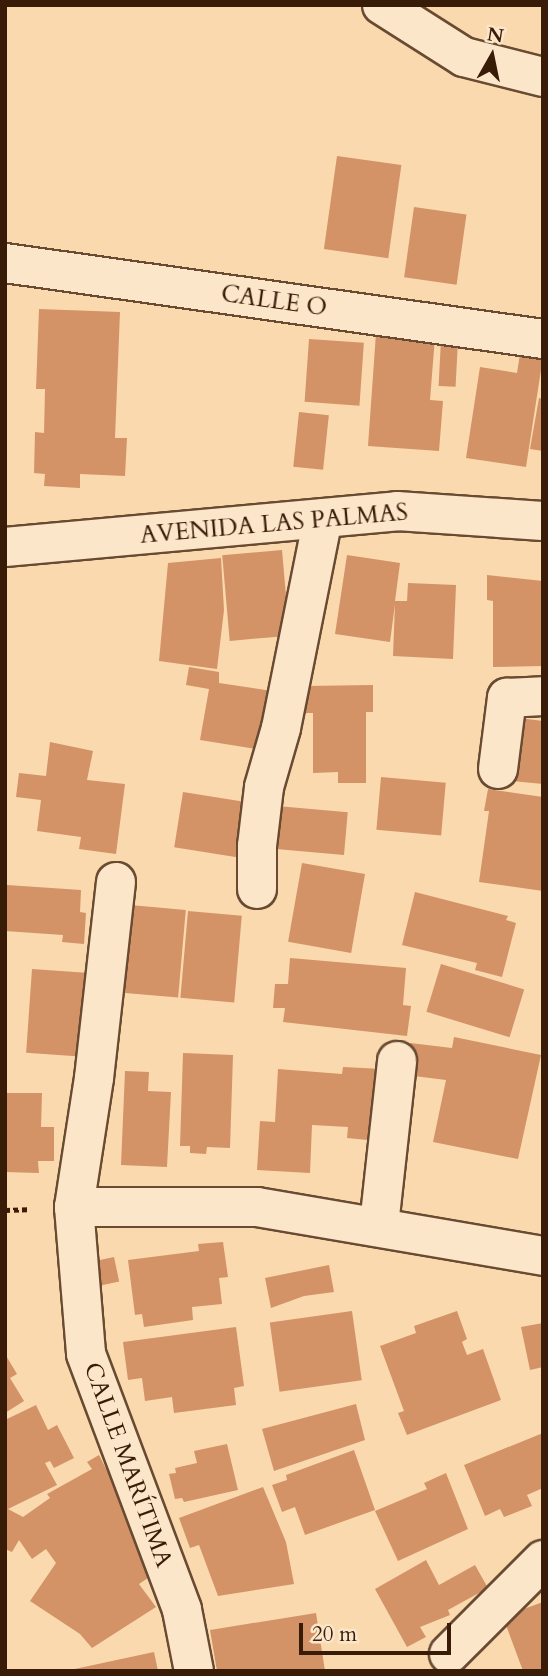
<!DOCTYPE html>
<html>
<head>
<meta charset="utf-8">
<style>
	body { margin:0 }
	#map { position:relative; width:548px; height:1676px; overflow:hidden; background:#fad9ae; font-family:Cardo,serif }
	div>[style] { position:absolute }
	.building>* { inset:0; background:#d49267; transform-origin:0 0 }
	.path>* { height:4.5px; margin-top:-2.25px; transform-origin:0; background:repeating-linear-gradient(90deg,#391c08 0 5px,transparent 0 8.5px) }
	.roads { filter:drop-shadow(2px 0 #694b32) drop-shadow(-2px 0 #694b32) drop-shadow(0 2px #694b32) drop-shadow(0 -2px #694b32) }
	.minor>* { height:38px; margin:-19px; padding:0 19px; transform-origin:19px; border-radius:19px; background:#fce6ca }
	span { translate:-50% -50%; white-space:nowrap; text-align:center; line-height:1.15; -webkit-text-stroke:5px #fce6ca; paint-order:stroke }
	.street-label { font-size:24px; color:#391c08 }
	.frame { position:absolute; inset:0; border:7px solid #391c08; pointer-events:none }
	.north { position:absolute; left:457px; top:21px; width:70px; height:70px; -webkit-text-stroke:5px #fce6ca; paint-order:stroke; rotate:9deg; font-size:19px; font-weight:700; line-height:28px; text-align:center; color:#391c08 }
	.north::after { content:''; display:block; margin:auto; width:24px; height:32px; background:#391c08; clip-path:polygon(50% 0,100% 100%,50% 72%,0 100%) }
	.scale { position:absolute; left:299px; top:1623px; width:152px; height:32px; box-sizing:border-box; border:4px solid #391c08; border-top:0; padding-left:9px; font-size:21px; line-height:24px; white-space:nowrap; color:#391c08; -webkit-text-stroke:5px #fce6ca; paint-order:stroke }
</style>
</head>
<body>
<div id="map">
	<div class="building">
		<i style="left:337px;top:156px;width:65px;height:94px;rotate:8deg"></i>
		<i style="left:414px;top:207px;width:53px;height:71px;rotate:8deg"></i>
		<i style="clip-path:polygon(39px 309px,120px 312px,115px 438px,127px 438px,125px 476px,80px 474px,80px 488px,44px 486px,45px 474px,34px 473px,35px 432px,44px 433px,45px 389px,36px 389px)"></i>
		<i style="clip-path:polygon(376px 333px,435px 337px,430px 400px,443px 401px,439px 451px,368px 446px)"></i>
		<i style="left:309px;top:339px;width:55px;height:63px;rotate:4deg"></i>
		<i style="left:441px;top:340px;width:17px;height:46px;rotate:3deg"></i>
		<i style="clip-path:polygon(520px 354px,543px 357px,526px 467px,466px 458px,480px 367px,517px 373px)"></i>
		<i style="clip-path:polygon(539px 398px,543px 399px,543px 451px,530px 449px)"></i>
		<i style="left:299px;top:412px;width:30px;height:55px;rotate:6deg"></i>
		<i style="left:282px;top:550px;width:86px;height:60px;rotate:85deg"></i>
		<i style="clip-path:polygon(347px 555px,400px 563px,395px 601px,407px 601px,408px 583px,456px 585px,453px 659px,393px 656px,395px 604px,390px 642px,335px 634px)"></i>
		<i style="clip-path:polygon(221px 558px,224px 610px,217px 669px,159px 661px,168px 563px)"></i>
		<i style="clip-path:polygon(487px 575px,543px 581px,543px 666px,493px 667px,493px 601px,487px 600px)"></i>
		<i style="clip-path:polygon(189px 667px,219px 672px,219px 683px,272px 691px,263px 750px,200px 740px,209px 689px,186px 685px)"></i>
		<i style="clip-path:polygon(373px 685px,373px 712px,366px 712px,366px 783px,338px 783px,338px 772px,313px 773px,313px 713px,306px 713px,306px 686px)"></i>
		<i style="clip-path:polygon(519px 718px,543px 721px,543px 784px,512px 781px)"></i>
		<i style="clip-path:polygon(50px 742px,93px 751px,87px 780px,125px 784px,116px 854px,79px 849px,81px 837px,37px 831px,41px 800px,16px 797px,19px 773px,46px 776px)"></i>
		<i style="left:381px;top:777px;width:65px;height:53px;rotate:5deg"></i>
		<i style="clip-path:polygon(488px 789px,543px 797px,543px 891px,479px 882px,489px 811px,484px 811px)"></i>
		<i style="left:183px;top:792px;width:65px;height:56px;rotate:9deg"></i>
		<i style="left:277px;top:806px;width:71px;height:43px;rotate:5deg"></i>
		<i style="left:302px;top:863px;width:64px;height:80px;rotate:10deg"></i>
		<i style="clip-path:polygon(7px 885px,81px 890px,80px 912px,86px 913px,84px 944px,62px 942px,63px 935px,5px 931px)"></i>
		<i style="clip-path:polygon(415px 892px,508px 916px,506px 920px,516px 923px,502px 977px,475px 970px,477px 963px,402px 945px)"></i>
		<i style="left:130px;top:905px;width:56px;height:88px;rotate:5deg"></i>
		<i style="left:188px;top:911px;width:54px;height:87px;rotate:5deg"></i>
		<i style="clip-path:polygon(290px 958px,406px 968px,403px 1005px,411px 1006px,407px 1036px,283px 1022px,285px 1008px,273px 1008px,275px 984px,288px 984px)"></i>
		<i style="left:441px;top:964px;width:87px;height:50px;rotate:17deg"></i>
		<i style="left:32px;top:969px;width:68px;height:84px;rotate:4deg"></i>
		<i style="clip-path:polygon(454px 1037px,541px 1055px,518px 1159px,433px 1142px,446px 1080px,406px 1075px,410px 1043px,452px 1048px)"></i>
		<i style="clip-path:polygon(183px 1053px,233px 1055px,230px 1148px,207px 1147px,206px 1154px,190px 1153px,190px 1146px,180px 1146px)"></i>
		<i style="clip-path:polygon(343px 1067px,382px 1069px,378px 1141px,347px 1138px,348px 1127px,312px 1125px,310px 1173px,257px 1170px,260px 1121px,275px 1122px,278px 1069px,342px 1074px)"></i>
		<i style="clip-path:polygon(125px 1071px,149px 1072px,148px 1091px,171px 1092px,167px 1167px,121px 1165px)"></i>
		<i style="clip-path:polygon(5px 1093px,42px 1093px,41px 1127px,54px 1127px,54px 1161px,38px 1161px,39px 1173px,5px 1172px)"></i>
		<i style="clip-path:polygon(223px 1242px,228px 1277px,219px 1278px,222px 1304px,192px 1307px,193px 1320px,144px 1327px,142px 1314px,135px 1315px,128px 1260px,199px 1251px,198px 1244px)"></i>
		<i style="left:114px;top:1257px;width:25px;height:25px;rotate:78deg"></i>
		<i style="clip-path:polygon(329px 1265px,334px 1292px,304px 1296px,271px 1308px,265px 1278px)"></i>
		<i style="left:352px;top:1311px;width:70px;height:83px;rotate:82deg"></i>
		<i style="clip-path:polygon(457px 1311px,467px 1339px,462px 1342px,467px 1355px,483px 1349px,501px 1400px,407px 1435px,398px 1413px,404px 1411px,380px 1346px,416px 1333px,414px 1326px)"></i>
		<i style="clip-path:polygon(543px 1323px,543px 1367px,530px 1370px,521px 1327px)"></i>
		<i style="clip-path:polygon(236px 1327px,244px 1386px,234px 1388px,236px 1405px,174px 1413px,172px 1397px,145px 1401px,142px 1378px,128px 1380px,123px 1342px)"></i>
		<i style="clip-path:polygon(5px 1354px,17px 1374px,10px 1378px,24px 1401px,5px 1413px)"></i>
		<i style="clip-path:polygon(356px 1404px,365px 1440px,274px 1471px,262px 1429px)"></i>
		<i style="clip-path:polygon(36px 1405px,48px 1430px,57px 1425px,74px 1458px,54px 1468px,50px 1461px,45px 1463px,57px 1485px,8px 1509px,23px 1517px,50px 1498px,47px 1494px,92px 1469px,87px 1462px,99px 1455px,145px 1546px,151px 1576px,139px 1584px,156px 1607px,92px 1648px,80px 1634px,30px 1601px,56px 1563px,46px 1549px,32px 1559px,19px 1540px,12px 1552px,5px 1549px,5px 1420px)"></i>
		<i style="clip-path:polygon(543px 1433px,543px 1488px,527px 1495px,532px 1506px,504px 1517px,500px 1509px,485px 1516px,464px 1465px)"></i>
		<i style="clip-path:polygon(227px 1444px,238px 1490px,184px 1502px,182px 1498px,175px 1499px,169px 1474px,176px 1473px,175px 1468px,197px 1463px,194px 1451px)"></i>
		<i style="clip-path:polygon(354px 1450px,375px 1510px,305px 1535px,295px 1507px,282px 1512px,272px 1485px,287px 1480px,286px 1475px)"></i>
		<i style="clip-path:polygon(446px 1473px,468px 1529px,398px 1561px,375px 1511px,427px 1489px,424px 1483px)"></i>
		<i style="clip-path:polygon(263px 1487px,286px 1542px,294px 1584px,218px 1596px,199px 1545px,190px 1548px,179px 1518px)"></i>
		<i style="clip-path:polygon(426px 1560px,439px 1585px,475px 1565px,488px 1588px,448px 1610px,450px 1615px,420px 1627px,426px 1637px,407px 1647px,375px 1589px)"></i>
		<i style="clip-path:polygon(543px 1602px,543px 1671px,523px 1671px,506px 1625px,512px 1622px,510px 1614px)"></i>
		<i style="clip-path:polygon(316px 1613px,325px 1671px,217px 1671px,210px 1630px)"></i>
		<i style="clip-path:polygon(154px 1652px,158px 1671px,71px 1671px,70px 1670px)"></i>
	</div>
	<div class="path">
		<i style="left:5px;top:1210px;width:23px;rotate:-2deg"></i>
	</div>
	<div class="roads">
		<div class="minor">
			<i style="left:382px;top:5px;width:97px;rotate:32.4deg"></i>
			<i style="left:464px;top:57px;width:81px;rotate:14.2deg"></i>
			<i style="left:5px;top:263px;width:543px;rotate:8.04deg"></i>
			<i style="left:5px;top:547px;width:394px;rotate:-5.2deg"></i>
			<i style="left:397px;top:511px;width:146px;rotate:3.9deg"></i>
			<i style="left:498px;top:769px;width:72px;rotate:-82.8deg"></i>
			<i style="left:507px;top:698px;width:36px;rotate:-3deg"></i>
			<i style="left:116px;top:882px;width:197px;rotate:96.4deg"></i>
			<i style="left:94px;top:1078px;width:131px;rotate:98.8deg"></i>
			<i style="left:74px;top:1207px;width:147px;rotate:85.3deg"></i>
			<i style="left:86px;top:1354px;width:273px;rotate:69.4deg"></i>
			<i style="left:182px;top:1610px;width:62px;rotate:78.9deg"></i>
			<i style="left:257px;top:889px;width:43px;rotate:-90deg"></i>
			<i style="left:257px;top:846px;width:59px;rotate:-83.2deg"></i>
			<i style="left:264px;top:787px;width:61px;rotate:-73.9deg"></i>
			<i style="left:281px;top:728px;width:214px;rotate:-78.7deg"></i>
			<i style="left:74px;top:1207px;width:183px"></i>
			<i style="left:257px;top:1207px;width:290px;rotate:9.7deg"></i>
			<i style="left:379px;top:1225px;width:165px;rotate:-83.7deg"></i>
			<i style="left:449px;top:1654px;width:133px;rotate:-45deg"></i>
		</div>
	</div>
	<div class="street-label">
		<span style="left:274px;top:301px;rotate:8deg">CALLE O</span>
		<span style="left:274px;top:524px;rotate:-5deg">AVENIDA LAS PALMAS</span>
		<span style="left:128px;top:1465px;rotate:70deg">CALLE MARÍTIMA</span>
	</div>
	<div class="frame"></div>
	<div class="north">N</div>
	<div class="scale">20 m</div>
</div>
</body>
</html>
